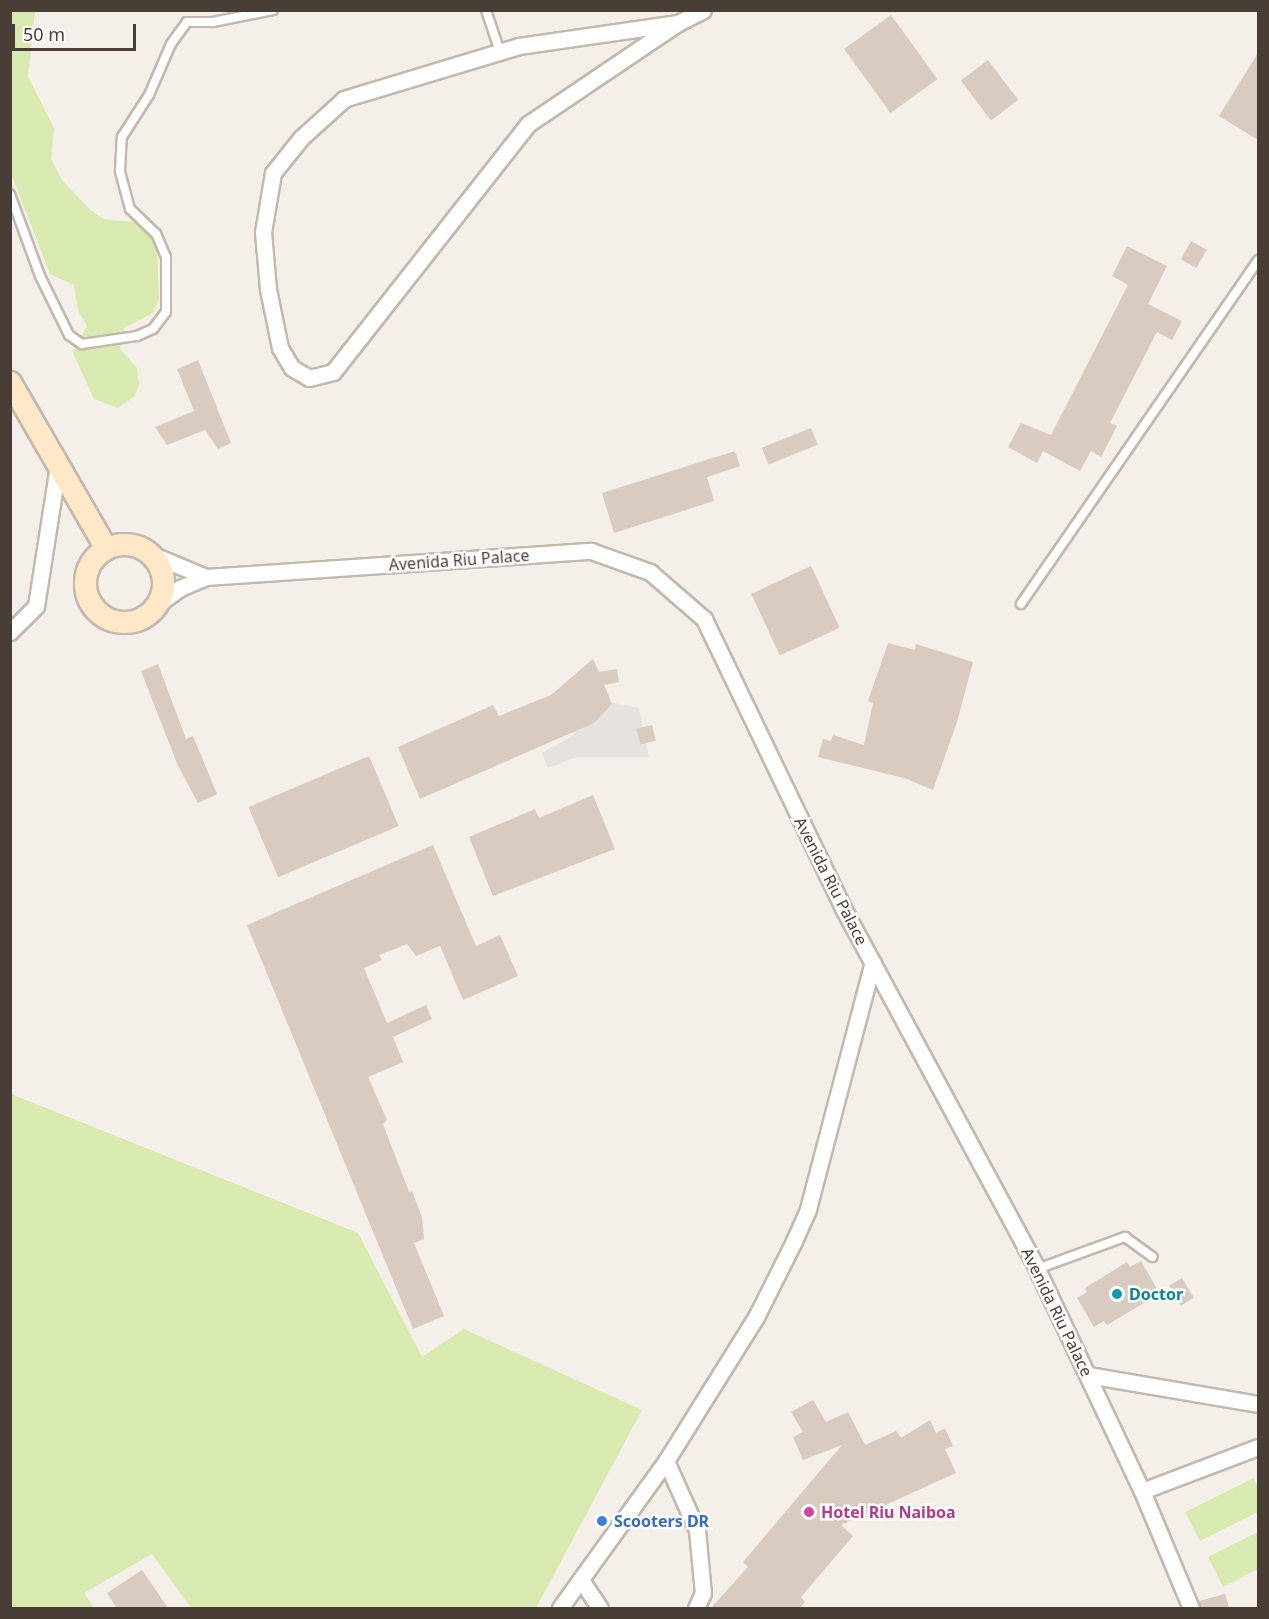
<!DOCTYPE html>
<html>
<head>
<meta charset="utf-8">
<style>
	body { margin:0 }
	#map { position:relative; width:1269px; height:1619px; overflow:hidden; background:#f4efe8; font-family:"Noto Sans",sans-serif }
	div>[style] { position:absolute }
	.green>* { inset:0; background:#d9eab0 }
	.parking>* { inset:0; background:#e6e2e0 }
	.building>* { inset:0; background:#d9cbc0; transform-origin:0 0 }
	.path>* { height:3px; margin-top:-1.5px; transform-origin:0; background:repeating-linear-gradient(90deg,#c2ae9b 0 3px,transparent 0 6px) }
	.roads { filter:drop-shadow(2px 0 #c3b8ad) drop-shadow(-2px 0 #c3b8ad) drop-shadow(0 2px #c3b8ad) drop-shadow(0 -2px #c3b8ad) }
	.lane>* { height:8px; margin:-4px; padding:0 4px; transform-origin:4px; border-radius:4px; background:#fff }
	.street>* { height:15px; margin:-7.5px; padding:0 7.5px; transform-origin:7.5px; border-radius:7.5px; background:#fff }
	.secondary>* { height:21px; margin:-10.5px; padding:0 10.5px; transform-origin:10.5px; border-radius:10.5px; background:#ffe8c7 }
	.secondary>.ring { margin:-10.5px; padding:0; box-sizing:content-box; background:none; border:21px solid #ffe8c7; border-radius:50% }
	.dots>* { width:16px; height:16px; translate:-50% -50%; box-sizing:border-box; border:3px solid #fff; border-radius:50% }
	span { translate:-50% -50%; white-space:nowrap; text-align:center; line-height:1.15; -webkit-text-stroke:5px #fff; paint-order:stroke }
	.street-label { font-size:16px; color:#483e36 }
	.culture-label { font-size:16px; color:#0d838f; font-weight:700 }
	.left { translate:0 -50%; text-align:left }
	.hotel-label { font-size:16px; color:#b23c85; font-weight:700 }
	.shop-label { font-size:16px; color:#366cbe; font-weight:700 }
	.frame { position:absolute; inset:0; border:12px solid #483e36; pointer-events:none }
	.scale { position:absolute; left:12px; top:24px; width:124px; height:27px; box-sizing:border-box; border:3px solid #483e36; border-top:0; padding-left:8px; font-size:18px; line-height:21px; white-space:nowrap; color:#483e36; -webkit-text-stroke:4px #fff; paint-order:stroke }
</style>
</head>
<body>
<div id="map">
	<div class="green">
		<i style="clip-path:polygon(10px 11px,35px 11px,28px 77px,54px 128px,51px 159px,62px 180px,90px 210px,104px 219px,134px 222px,150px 234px,157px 247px,159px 300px,153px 313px,124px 328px,120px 349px,137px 368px,139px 384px,135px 396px,118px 408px,94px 399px,73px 353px,87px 326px,78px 311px,74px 285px,50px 274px,11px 173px)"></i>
		<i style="clip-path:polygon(11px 1094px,358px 1233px,422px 1357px,464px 1329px,642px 1410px,536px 1608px,191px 1608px,152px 1554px,84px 1593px,94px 1608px,11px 1608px)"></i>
		<i style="clip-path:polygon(1254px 1478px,1258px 1488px,1258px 1512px,1200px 1541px,1185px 1512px)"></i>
		<i style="clip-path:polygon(1258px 1532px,1258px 1569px,1223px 1587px,1208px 1557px)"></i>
	</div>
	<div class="parking">
		<i style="clip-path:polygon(590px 698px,639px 708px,649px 757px,577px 757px,548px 768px,542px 753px,574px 735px,567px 713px)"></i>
	</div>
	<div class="building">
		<i style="left:891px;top:15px;width:79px;height:58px;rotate:54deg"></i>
		<i style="clip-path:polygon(1258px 53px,1258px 140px,1219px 116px)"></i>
		<i style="left:988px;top:60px;width:50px;height:34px;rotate:53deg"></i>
		<i style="left:1191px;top:241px;width:18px;height:21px;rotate:29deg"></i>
		<i style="clip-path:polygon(1127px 246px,1167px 266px,1148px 304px,1182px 321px,1172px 340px,1157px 332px,1110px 423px,1117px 426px,1101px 457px,1091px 451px,1080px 471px,1043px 451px,1037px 463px,1008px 447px,1021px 423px,1051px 435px,1128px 285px,1112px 276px)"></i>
		<i style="clip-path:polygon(198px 360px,231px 443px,218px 449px,205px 430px,167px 445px,155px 427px,194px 411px,177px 369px)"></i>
		<i style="left:811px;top:428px;width:18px;height:53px;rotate:68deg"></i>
		<i style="clip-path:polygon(735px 451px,740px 466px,707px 477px,714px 501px,614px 533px,602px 493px)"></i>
		<i style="left:811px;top:566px;width:68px;height:66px;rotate:65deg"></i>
		<i style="clip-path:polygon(888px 643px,915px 650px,916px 644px,973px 662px,957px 722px,933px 790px,904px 778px,818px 757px,823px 739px,831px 741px,833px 735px,864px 745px,873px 703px,868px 701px)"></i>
		<i style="clip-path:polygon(593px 659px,599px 672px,617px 669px,619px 682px,604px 685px,612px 704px,594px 723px,420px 799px,398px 747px,493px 705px,499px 716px,551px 695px)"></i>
		<i style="clip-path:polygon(158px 664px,186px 739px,193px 736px,217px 794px,198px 803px,178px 766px,141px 671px)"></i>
		<i style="left:652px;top:725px;width:16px;height:16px;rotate:76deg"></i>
		<i style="left:369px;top:756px;width:76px;height:131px;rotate:67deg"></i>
		<i style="clip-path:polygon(593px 795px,615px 849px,493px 896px,469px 837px,535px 809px,539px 818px)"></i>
		<i style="clip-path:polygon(433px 845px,476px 946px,500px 935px,518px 976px,463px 1000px,440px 946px,416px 956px,407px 944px,379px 955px,382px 960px,364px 968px,387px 1023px,426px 1005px,432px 1019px,393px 1037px,403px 1062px,368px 1077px,387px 1120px,383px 1124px,409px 1192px,412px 1191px,422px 1217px,424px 1239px,414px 1243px,444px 1316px,413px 1329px,247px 925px)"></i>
		<i style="clip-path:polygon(1141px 1261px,1157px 1289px,1146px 1295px,1149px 1300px,1107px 1325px,1104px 1321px,1094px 1327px,1077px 1298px,1087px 1292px,1085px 1288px,1127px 1262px,1130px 1267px)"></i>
		<i style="left:1182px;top:1278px;width:23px;height:15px;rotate:59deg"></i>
		<i style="clip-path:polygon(813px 1400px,826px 1422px,848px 1412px,865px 1445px,896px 1431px,901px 1438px,930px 1420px,936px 1433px,945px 1428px,953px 1446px,945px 1449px,956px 1473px,841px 1525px,853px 1536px,801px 1597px,805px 1602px,800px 1608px,711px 1608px,748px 1567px,743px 1562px,842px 1445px,803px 1460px,793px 1437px,803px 1432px,791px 1412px)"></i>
		<i style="clip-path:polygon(142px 1570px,168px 1608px,117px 1608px,107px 1593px)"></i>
		<i style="clip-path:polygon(1225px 1594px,1229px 1608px,1201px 1608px,1199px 1601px)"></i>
	</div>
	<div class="path">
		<i style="left:917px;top:1608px;width:28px"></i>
	</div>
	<div class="roads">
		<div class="lane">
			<i style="left:486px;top:10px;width:44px;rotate:71.6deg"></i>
			<i style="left:10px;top:194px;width:87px;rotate:69.9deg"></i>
			<i style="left:40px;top:276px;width:66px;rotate:63.8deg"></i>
			<i style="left:69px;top:335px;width:16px;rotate:35deg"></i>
			<i style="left:82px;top:344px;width:56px;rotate:-8.3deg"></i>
			<i style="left:137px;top:336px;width:17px;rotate:-24deg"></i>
			<i style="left:153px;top:329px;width:21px;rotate:-53deg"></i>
			<i style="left:166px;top:312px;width:55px;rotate:-90deg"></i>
			<i style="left:166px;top:257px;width:25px;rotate:-113deg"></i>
			<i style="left:156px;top:234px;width:36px;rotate:-136deg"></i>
			<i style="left:130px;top:209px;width:39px;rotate:-105deg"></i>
			<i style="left:120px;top:171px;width:34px;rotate:-87deg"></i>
			<i style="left:122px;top:137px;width:50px;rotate:-57.3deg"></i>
			<i style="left:149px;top:95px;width:56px;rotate:-66.7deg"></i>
			<i style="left:171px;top:44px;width:27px;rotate:-54deg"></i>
			<i style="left:187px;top:22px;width:26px"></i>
			<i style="left:213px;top:22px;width:61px;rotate:-11.3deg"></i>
			<i style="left:1021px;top:604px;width:418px;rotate:-55.4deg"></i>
			<i style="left:1037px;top:1269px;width:94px;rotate:-20deg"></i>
			<i style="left:1125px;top:1237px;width:34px;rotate:36deg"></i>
		</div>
		<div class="street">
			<i style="left:678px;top:23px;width:161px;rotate:171.8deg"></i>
			<i style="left:519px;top:46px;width:183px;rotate:163.2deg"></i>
			<i style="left:344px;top:99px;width:58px;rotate:137.8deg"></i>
			<i style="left:301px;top:138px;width:45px;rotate:128.7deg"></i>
			<i style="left:273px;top:173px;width:60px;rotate:99.6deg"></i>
			<i style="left:263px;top:232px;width:57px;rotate:85deg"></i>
			<i style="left:268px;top:289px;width:60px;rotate:78.5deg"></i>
			<i style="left:280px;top:348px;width:23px;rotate:59deg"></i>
			<i style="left:292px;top:368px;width:20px;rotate:30deg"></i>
			<i style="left:309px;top:378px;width:25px;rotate:-14deg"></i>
			<i style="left:333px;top:372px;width:315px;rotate:-51.8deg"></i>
			<i style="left:528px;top:124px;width:181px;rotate:-34deg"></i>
			<i style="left:678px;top:23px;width:28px;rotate:-27deg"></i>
			<i style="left:153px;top:555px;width:57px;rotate:22.5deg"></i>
			<i style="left:158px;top:604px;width:27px;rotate:-36deg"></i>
			<i style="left:180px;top:588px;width:28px;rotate:-23deg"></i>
			<i style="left:206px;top:577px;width:386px;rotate:-3.9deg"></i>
			<i style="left:591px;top:551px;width:63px;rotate:19.6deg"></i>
			<i style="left:650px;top:572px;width:72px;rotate:41deg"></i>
			<i style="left:704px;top:619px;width:321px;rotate:64.3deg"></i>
			<i style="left:843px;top:908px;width:410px;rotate:61.7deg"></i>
			<i style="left:1037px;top:1269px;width:246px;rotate:64.7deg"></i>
			<i style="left:1142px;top:1491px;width:127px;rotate:67.3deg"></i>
			<i style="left:10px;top:632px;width:37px;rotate:-45deg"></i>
			<i style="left:36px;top:606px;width:143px;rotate:-81.1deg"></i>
			<i style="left:1088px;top:1375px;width:172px;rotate:9.7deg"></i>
			<i style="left:666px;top:1461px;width:76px;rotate:65.8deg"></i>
			<i style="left:697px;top:1530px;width:63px;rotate:84.6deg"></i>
			<i style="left:703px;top:1593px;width:17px;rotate:115deg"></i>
			<i style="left:1142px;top:1491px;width:124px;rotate:-20.8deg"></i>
			<i style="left:581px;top:1580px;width:34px;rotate:56deg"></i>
			<i style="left:560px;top:1608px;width:181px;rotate:-54.2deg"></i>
			<i style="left:666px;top:1461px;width:170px;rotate:-58deg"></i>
			<i style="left:756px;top:1317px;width:85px;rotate:-63.4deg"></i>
			<i style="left:794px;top:1241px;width:35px;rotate:-66deg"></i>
			<i style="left:808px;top:1209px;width:255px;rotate:-75.3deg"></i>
		</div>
		<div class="secondary">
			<i style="left:10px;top:382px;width:192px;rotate:60deg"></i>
			<i class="ring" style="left:85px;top:544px;width:57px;height:57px"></i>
		</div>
	</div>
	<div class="dots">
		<i style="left:1117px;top:1294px;background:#0f9aa8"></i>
		<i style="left:809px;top:1512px;background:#d1479c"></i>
		<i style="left:602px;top:1521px;background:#3f7fe0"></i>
	</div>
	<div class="street-label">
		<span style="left:459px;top:560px;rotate:-4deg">Avenida Riu Palace</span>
		<span style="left:831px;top:881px;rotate:63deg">Avenida Riu Palace</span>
		<span style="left:1057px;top:1312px;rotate:64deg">Avenida Riu Palace</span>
	</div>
	<div class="culture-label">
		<span class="left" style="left:1129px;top:1294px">Doctor</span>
	</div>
	<div class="hotel-label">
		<span class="left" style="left:821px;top:1512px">Hotel Riu Naiboa</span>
	</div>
	<div class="shop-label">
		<span class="left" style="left:614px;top:1521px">Scooters DR</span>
	</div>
	<div class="frame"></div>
	<div class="scale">50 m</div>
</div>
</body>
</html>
